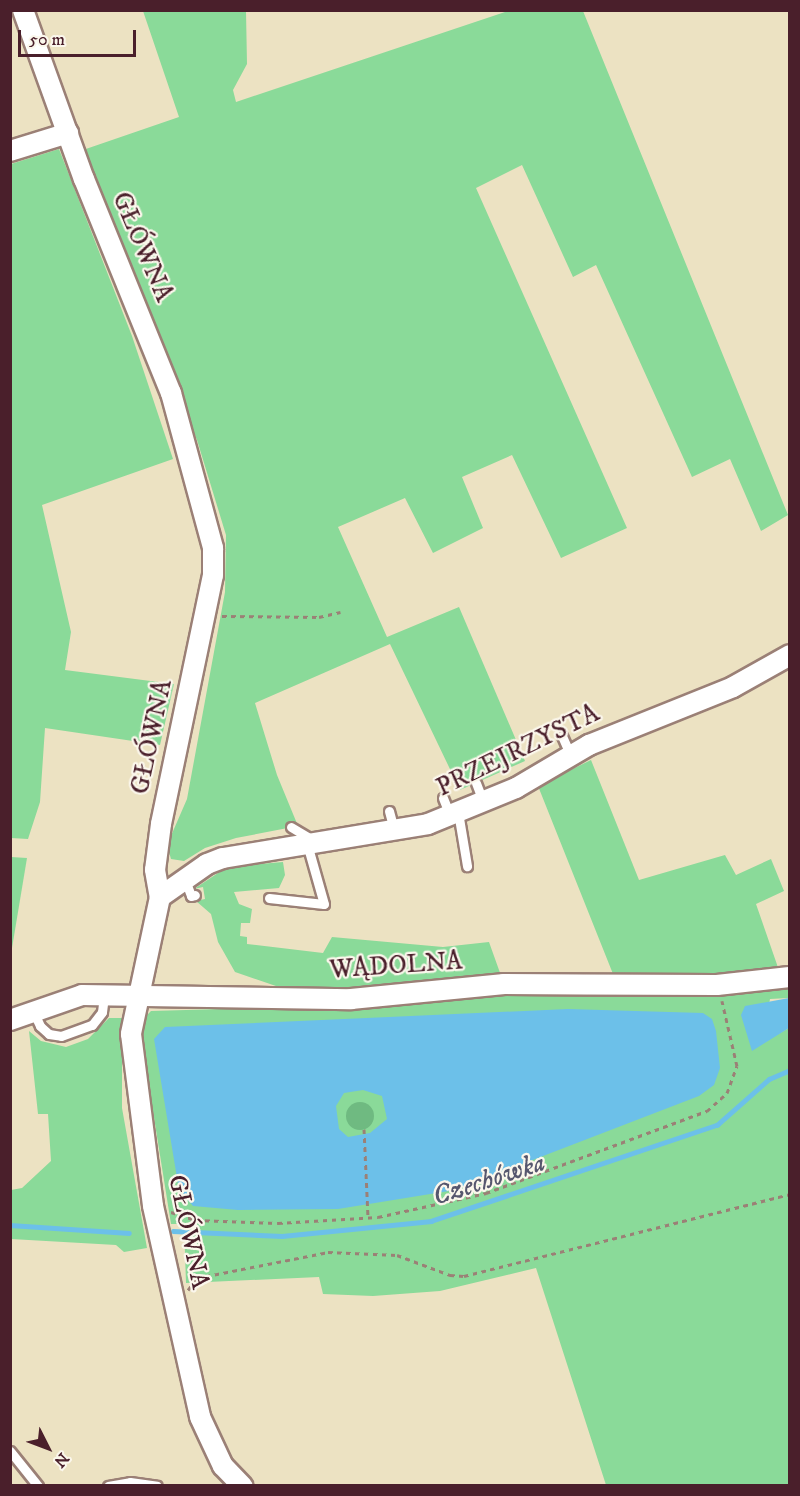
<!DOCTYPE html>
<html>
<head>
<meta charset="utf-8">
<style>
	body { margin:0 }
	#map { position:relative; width:800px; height:1496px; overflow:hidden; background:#ece2c2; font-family:"IM FELL DW Pica",serif }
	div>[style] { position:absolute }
	.green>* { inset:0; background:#8ada99 }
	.forest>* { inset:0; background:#6fba81 }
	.round { border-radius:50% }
	.water>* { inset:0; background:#6cc0e9 }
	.stream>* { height:4.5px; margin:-2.25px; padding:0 2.25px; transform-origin:2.25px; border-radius:2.25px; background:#6cc0e9 }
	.path>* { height:3px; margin-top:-1.5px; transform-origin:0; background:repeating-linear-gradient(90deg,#9b8076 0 4.5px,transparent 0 9px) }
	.roads { filter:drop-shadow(2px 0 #9b8076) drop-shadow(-2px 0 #9b8076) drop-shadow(0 2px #9b8076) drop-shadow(0 -2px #9b8076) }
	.service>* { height:9px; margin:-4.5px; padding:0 4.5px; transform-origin:4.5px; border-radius:4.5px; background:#fff }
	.minor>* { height:20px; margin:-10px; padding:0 10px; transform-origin:10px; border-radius:10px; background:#fff }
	span { translate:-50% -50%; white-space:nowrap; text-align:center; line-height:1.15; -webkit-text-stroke:4.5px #fbf7ec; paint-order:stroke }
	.street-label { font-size:26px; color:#4a1f2b }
	.water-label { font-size:27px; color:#56576e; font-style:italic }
	.frame { position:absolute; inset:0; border:12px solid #4a1f2b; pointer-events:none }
	.north { position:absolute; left:18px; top:1418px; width:60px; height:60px; -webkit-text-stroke:4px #fbf7ec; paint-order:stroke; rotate:132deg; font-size:16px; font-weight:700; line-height:24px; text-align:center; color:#4a1f2b }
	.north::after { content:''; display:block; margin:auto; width:21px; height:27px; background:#4a1f2b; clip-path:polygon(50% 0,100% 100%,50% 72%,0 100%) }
	.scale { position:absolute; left:18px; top:30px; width:118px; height:27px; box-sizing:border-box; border:3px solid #4a1f2b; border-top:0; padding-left:8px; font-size:18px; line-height:21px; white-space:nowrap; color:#4a1f2b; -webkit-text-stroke:4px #fbf7ec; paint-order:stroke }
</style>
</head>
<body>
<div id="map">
	<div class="green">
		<i style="clip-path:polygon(143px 11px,246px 11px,247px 64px,233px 90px,236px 102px,508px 11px,583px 11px,788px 515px,761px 531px,730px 459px,692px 477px,596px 265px,573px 277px,522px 165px,476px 188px,627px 528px,561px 558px,512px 455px,462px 477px,483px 528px,433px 553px,405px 498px,338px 527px,387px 637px,459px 607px,525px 761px,460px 790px,390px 644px,255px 703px,277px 775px,298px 826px,236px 838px,205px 848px,184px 861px,171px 859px,167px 845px,187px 799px,225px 592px,226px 535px,197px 440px,80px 151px,179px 117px)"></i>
		<i style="clip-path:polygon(59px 149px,132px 336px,173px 459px,42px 505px,71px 632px,65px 670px,174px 684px,160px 745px,45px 728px,40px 802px,28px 839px,11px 838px,11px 164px)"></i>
		<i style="clip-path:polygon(591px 760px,639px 880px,725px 855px,736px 875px,771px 859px,784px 891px,756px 904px,782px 979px,617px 984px,538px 786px)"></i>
		<i style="clip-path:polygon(11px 857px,27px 858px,11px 954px,10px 857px)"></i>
		<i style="clip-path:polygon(283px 862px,285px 875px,279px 888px,234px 892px,239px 904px,252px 909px,250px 923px,241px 923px,240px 936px,247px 937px,247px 944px,323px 953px,332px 937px,443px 947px,489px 942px,504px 984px,314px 999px,235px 972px,218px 942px,211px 914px,196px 901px,205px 899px,203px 887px,194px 889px,227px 867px)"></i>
		<i style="clip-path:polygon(789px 984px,789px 998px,770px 999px,762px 1043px,789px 1028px,789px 1485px,606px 1485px,536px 1268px,440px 1291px,373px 1296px,323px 1294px,319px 1277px,186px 1283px,184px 1224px,171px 1224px,140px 1030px,140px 1022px,151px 1011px,423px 1003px,516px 990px)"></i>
		<i style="clip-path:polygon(109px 1018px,122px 1018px,122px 1108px,147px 1248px,124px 1252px,116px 1245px,11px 1239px,11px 1190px,22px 1188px,51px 1161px,48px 1114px,38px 1114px,29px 1031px,41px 1041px,66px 1047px,88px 1039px)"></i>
	</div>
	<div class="forest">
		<i class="round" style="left:346px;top:1102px;width:28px;height:28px"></i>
	</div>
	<div class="water">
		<i style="clip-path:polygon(789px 998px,789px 1028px,752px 1051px,741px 1015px,745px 1006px)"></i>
		<i style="clip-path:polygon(evenodd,568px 1009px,703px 1013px,712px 1019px,716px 1031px,720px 1068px,714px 1085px,699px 1096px,455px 1190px,338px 1209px,238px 1210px,193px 1206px,179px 1190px,154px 1039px,165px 1027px,568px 1009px,363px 1090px,382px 1096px,387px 1119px,370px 1133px,348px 1137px,339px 1129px,336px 1106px,344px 1093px,363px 1090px)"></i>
	</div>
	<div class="stream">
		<i style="left:10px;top:1225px;width:119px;rotate:3.8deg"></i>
		<i style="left:173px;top:1231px;width:109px;rotate:2.6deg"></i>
		<i style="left:282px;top:1236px;width:150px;rotate:-5.7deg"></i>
		<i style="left:431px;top:1221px;width:302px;rotate:-18.6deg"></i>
		<i style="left:717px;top:1125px;width:69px;rotate:-41.5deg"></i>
		<i style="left:769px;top:1079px;width:23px;rotate:-23deg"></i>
	</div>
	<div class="path">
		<i style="left:222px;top:616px;width:97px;rotate:0.6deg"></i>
		<i style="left:319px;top:617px;width:22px;rotate:-13deg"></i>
		<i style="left:364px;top:1129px;width:88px;rotate:87.4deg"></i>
		<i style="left:171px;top:1212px;width:26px;rotate:18deg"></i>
		<i style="left:196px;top:1220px;width:82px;rotate:2.1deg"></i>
		<i style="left:278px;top:1223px;width:100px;rotate:-3.4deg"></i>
		<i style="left:378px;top:1217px;width:111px;rotate:-12.5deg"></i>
		<i style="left:486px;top:1193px;width:236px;rotate:-20.4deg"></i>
		<i style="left:707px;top:1111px;width:27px;rotate:-42deg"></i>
		<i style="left:727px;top:1093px;width:29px;rotate:-70deg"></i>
		<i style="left:737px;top:1066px;width:67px;rotate:-103deg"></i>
		<i style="left:188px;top:1290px;width:15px;rotate:-53deg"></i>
		<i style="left:197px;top:1278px;width:134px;rotate:-11.2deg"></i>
		<i style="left:328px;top:1252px;width:69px;rotate:2.5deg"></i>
		<i style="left:397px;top:1255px;width:57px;rotate:20.7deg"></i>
		<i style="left:450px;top:1275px;width:14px;rotate:4deg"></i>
		<i style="left:464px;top:1276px;width:336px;rotate:-14.1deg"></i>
	</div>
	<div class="roads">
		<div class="service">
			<i style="left:562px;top:736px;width:22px;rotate:66deg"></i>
			<i style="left:476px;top:783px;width:19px;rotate:69deg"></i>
			<i style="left:443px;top:798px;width:18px;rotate:68deg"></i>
			<i style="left:389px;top:811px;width:20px;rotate:75deg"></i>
			<i style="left:458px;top:812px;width:55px;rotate:80.5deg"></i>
			<i style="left:291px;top:827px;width:27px;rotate:31deg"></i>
			<i style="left:185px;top:880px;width:17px;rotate:69deg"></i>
			<i style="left:191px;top:896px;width:4px;rotate:-14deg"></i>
			<i style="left:269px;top:898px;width:55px;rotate:6.2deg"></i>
			<i style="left:324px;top:904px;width:62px;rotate:-105.8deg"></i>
			<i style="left:34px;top:1013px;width:14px;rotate:65deg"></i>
			<i style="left:40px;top:1026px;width:12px;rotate:42deg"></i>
			<i style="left:49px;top:1034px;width:12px;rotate:9deg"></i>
			<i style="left:61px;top:1036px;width:33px;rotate:-20deg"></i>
			<i style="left:92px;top:1025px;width:16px;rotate:-52deg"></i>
			<i style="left:102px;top:1012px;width:17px;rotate:-83deg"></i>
			<i style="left:10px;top:1451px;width:45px;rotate:51.3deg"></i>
			<i style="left:108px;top:1486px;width:22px;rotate:-10deg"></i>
			<i style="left:130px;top:1482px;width:27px;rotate:8deg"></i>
		</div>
		<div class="minor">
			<i style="left:23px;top:10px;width:180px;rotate:70.2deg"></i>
			<i style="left:84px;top:179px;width:231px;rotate:67.9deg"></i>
			<i style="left:171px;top:393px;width:161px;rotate:74.8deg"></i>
			<i style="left:213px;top:548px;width:27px;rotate:90deg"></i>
			<i style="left:213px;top:575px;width:254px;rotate:101.8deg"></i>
			<i style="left:161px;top:824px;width:46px;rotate:97.4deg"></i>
			<i style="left:155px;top:870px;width:27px;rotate:80deg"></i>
			<i style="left:160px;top:897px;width:140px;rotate:102deg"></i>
			<i style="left:131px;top:1034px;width:173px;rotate:82.7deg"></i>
			<i style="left:153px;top:1206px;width:216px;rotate:77.4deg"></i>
			<i style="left:200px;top:1417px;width:54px;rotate:64.9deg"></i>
			<i style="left:223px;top:1466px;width:28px;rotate:46deg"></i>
			<i style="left:10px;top:151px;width:61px;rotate:-17.2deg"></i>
			<i style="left:160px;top:897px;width:57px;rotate:-35.1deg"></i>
			<i style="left:207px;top:864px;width:17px;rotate:-21deg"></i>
			<i style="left:223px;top:858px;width:208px;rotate:-9.4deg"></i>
			<i style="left:428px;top:824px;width:95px;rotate:-22.2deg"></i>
			<i style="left:516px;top:788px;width:85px;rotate:-30.5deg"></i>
			<i style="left:589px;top:745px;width:155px;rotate:-21.9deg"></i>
			<i style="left:733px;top:687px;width:65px;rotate:-29.3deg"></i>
			<i style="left:10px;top:1020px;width:76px;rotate:-19.1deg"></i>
			<i style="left:82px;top:995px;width:269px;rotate:0.9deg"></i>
			<i style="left:351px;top:999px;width:154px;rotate:-5.6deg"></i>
			<i style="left:504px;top:984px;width:213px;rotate:0.3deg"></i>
			<i style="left:717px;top:985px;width:73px;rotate:-6.3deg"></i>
		</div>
	</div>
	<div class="street-label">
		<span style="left:142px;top:247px;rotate:67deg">GŁÓWNA</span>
		<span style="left:152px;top:737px;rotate:-78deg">GŁÓWNA</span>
		<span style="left:518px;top:751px;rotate:-26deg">PRZEJRZYSTA</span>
		<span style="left:396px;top:966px;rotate:-4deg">WĄDOLNA</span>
		<span style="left:188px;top:1232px;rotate:78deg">GŁÓWNA</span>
	</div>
	<div class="water-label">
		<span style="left:489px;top:1180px;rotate:-18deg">Czechówka</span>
	</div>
	<div class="frame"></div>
	<div class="north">N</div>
	<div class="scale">50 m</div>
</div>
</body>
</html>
